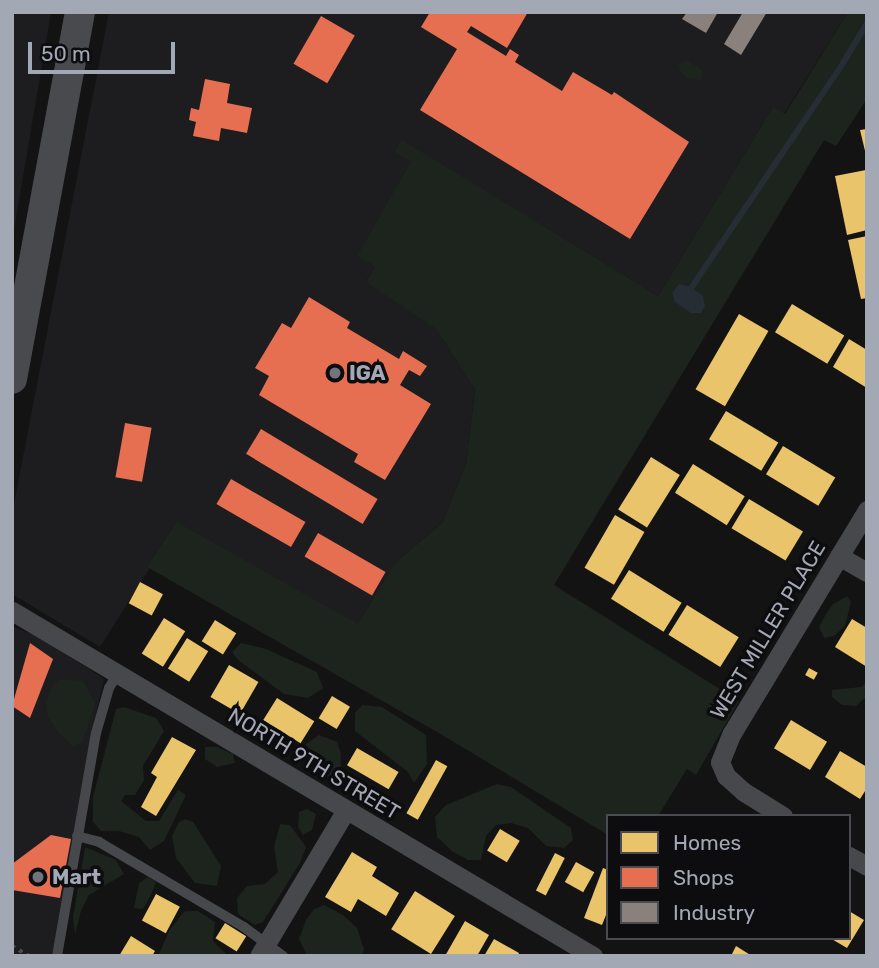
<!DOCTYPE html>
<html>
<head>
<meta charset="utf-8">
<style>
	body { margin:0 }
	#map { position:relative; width:879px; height:968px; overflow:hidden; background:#131313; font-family:Rubik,sans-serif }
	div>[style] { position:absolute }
	.built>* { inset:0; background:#1d1d1f }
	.green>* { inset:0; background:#1d231d }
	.water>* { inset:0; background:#262d35 }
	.homes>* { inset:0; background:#e9c46a; transform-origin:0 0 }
	.shops>* { inset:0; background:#e76f51; transform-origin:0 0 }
	.industry>* { inset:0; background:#8a817c }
	.stream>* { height:6px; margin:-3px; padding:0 3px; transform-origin:3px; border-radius:3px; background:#262d35 }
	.path>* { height:3.5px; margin-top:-1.75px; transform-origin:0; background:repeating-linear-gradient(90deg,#494a4e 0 3.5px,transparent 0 8.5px) }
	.lane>* { height:10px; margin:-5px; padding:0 5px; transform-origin:5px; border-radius:5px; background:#47484c }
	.street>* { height:19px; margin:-9.5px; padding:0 9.5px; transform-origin:9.5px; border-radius:9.5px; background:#47484c }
	.primary>* { height:30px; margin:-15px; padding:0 15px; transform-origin:15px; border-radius:15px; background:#494a4e }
	.dots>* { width:19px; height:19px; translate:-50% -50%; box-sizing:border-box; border:4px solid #0d0d0f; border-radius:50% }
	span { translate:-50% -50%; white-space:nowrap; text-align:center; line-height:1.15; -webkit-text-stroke:7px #0d0d0f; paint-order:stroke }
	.poi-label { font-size:21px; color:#a3a8b5; font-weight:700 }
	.left { translate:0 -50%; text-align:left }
	.street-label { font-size:21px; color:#a3a8b5 }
	.frame { position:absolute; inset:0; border:14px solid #a3a8b5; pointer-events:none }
	.legend { position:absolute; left:606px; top:814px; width:245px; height:126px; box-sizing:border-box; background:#0d0d0f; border:2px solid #494b51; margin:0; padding:9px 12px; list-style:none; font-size:21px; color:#a3a8b5 }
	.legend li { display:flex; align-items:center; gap:14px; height:35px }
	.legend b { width:35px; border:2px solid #494b51 }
	.scale { position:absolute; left:28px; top:42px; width:147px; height:32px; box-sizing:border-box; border:4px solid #a3a8b5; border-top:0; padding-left:9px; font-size:21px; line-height:24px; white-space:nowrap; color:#a3a8b5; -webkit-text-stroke:5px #0d0d0f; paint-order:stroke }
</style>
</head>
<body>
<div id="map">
	<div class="built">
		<i style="clip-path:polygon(12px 12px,51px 12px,12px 242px)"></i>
		<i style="clip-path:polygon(109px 12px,848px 12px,784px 114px,773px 107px,658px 296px,401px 140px,411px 162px,375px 266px,366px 281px,437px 330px,475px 390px,466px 464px,442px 523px,395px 563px,358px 625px,178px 523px,100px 647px,12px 594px,12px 514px)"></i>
		<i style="clip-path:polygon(12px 626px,41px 638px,104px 679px,91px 734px,52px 956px,12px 954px)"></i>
	</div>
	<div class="green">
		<i style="clip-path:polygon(848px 12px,867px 12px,867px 99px,836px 146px,824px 140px,554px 585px,739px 701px,696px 775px,687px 769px,658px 816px,608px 816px,608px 835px,444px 736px,147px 567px,177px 522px,358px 624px,395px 563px,442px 523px,466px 464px,475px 390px,437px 330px,366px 282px,375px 266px,357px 256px,411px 162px,394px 151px,402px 140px,658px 296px,773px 107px,785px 114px)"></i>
		<i style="clip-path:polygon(686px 60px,703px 70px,701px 80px,686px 78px,680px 71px,678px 65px)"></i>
		<i style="clip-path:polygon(847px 596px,851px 602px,845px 626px,834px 636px,824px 638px,819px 627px,826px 614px,833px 604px)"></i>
		<i style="clip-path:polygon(241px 643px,266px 649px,317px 672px,323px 688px,308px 698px,284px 694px,237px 659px,232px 652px)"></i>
		<i style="clip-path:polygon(59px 679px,83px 681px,95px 703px,83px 741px,74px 747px,60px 734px,48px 717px,46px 704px,51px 688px)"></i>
		<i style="clip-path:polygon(867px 681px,867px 696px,856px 706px,842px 705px,832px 697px,832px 690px,861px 687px)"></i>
		<i style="clip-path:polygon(362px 705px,382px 707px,426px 735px,427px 764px,414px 783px,408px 772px,355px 731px,355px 713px)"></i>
		<i style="clip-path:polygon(124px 707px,156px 718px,164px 731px,143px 766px,144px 780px,135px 795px,125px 795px,121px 801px,146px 821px,159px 821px,178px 790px,186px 795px,164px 841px,150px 850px,139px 837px,119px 831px,101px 831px,93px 822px,93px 797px,116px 709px)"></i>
		<i style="clip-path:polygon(319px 735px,337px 742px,341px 754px,340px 777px,329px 777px,308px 766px,300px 753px,306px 744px)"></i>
		<i style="clip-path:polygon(205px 747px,217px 747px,233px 754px,235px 763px,217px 767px,205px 759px)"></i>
		<i style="clip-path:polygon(497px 784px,511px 787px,571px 828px,573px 840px,564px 848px,546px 846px,528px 828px,511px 823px,496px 825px,486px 836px,481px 860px,468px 860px,452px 851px,437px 837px,435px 817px,446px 805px)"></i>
		<i style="clip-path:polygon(307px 809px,316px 814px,312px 830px,303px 835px,298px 827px,299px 812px)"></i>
		<i style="clip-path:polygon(185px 819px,193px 822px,221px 866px,217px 886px,195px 883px,176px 858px,172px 836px,179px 822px)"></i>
		<i style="clip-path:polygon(280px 824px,290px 825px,306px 847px,300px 863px,263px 922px,255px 925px,238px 914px,237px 898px,247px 886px,265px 884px,278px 872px,274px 847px)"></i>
		<i style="clip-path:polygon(85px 847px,116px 860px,124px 874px,89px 895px,81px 911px,75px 934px,73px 917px)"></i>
		<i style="clip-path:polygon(148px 877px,156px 882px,151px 895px,143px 909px,134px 908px,139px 883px)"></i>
		<i style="clip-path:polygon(324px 905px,343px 915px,357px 928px,364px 949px,362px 956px,306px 954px,299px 939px,306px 920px,314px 909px)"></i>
		<i style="clip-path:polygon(185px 911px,198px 911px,215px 922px,213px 941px,228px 956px,158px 956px,170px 929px)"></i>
	</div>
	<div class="water">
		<i style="clip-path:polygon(679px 284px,691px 287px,703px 296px,705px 306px,701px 313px,691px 313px,675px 302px,672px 293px)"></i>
	</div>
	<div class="homes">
		<i style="clip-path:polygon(867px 129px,867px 155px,866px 155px,860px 130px)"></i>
		<i style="clip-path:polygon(866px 170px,867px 230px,847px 235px,835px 176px)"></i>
		<i style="clip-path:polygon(867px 236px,867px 298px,861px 299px,848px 240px)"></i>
		<i style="left:792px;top:304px;width:61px;height:33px;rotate:31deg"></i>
		<i style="left:739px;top:314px;width:34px;height:87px;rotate:30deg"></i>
		<i style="clip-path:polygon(849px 339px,867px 350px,867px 388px,833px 367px)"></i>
		<i style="left:726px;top:411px;width:61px;height:33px;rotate:31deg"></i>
		<i style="left:783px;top:446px;width:61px;height:33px;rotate:31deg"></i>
		<i style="left:651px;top:457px;width:34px;height:62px;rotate:32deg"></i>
		<i style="left:693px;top:464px;width:61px;height:34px;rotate:32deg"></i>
		<i style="left:749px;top:499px;width:63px;height:34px;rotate:31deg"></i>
		<i style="left:615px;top:515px;width:34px;height:61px;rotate:30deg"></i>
		<i style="left:629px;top:570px;width:62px;height:34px;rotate:32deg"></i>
		<i style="left:140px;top:582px;width:26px;height:24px;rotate:28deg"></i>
		<i style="left:687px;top:605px;width:61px;height:35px;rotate:32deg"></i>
		<i style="left:164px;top:618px;width:25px;height:42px;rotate:32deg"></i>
		<i style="clip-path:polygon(852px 619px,867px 628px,867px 667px,835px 647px)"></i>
		<i style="left:215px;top:620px;width:25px;height:25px;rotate:32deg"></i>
		<i style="left:187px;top:638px;width:25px;height:36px;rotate:32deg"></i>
		<i style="left:229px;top:665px;width:34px;height:37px;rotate:30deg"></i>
		<i style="left:809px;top:668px;width:10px;height:8px;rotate:29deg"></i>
		<i style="left:332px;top:696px;width:21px;height:26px;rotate:31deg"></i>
		<i style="left:277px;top:698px;width:44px;height:26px;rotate:32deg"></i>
		<i style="left:791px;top:720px;width:42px;height:33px;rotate:31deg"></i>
		<i style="clip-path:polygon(172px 737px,196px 750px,156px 816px,141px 807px,157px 777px,151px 773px)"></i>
		<i style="left:357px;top:748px;width:48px;height:20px;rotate:30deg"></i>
		<i style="clip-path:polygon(840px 751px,867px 767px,867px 788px,860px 799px,825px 777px)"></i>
		<i style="left:436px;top:760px;width:13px;height:61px;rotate:29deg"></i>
		<i style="left:500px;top:829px;width:23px;height:25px;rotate:31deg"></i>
		<i style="clip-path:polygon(352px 852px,377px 867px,372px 876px,399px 893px,386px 916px,358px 899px,351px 912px,325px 897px)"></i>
		<i style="left:555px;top:853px;width:11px;height:42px;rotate:27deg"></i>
		<i style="left:576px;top:862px;width:21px;height:23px;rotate:29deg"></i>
		<i style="clip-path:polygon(603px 868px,608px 870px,608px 910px,602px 925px,584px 918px)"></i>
		<i style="left:415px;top:891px;width:47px;height:45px;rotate:32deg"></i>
		<i style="left:156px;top:894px;width:27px;height:30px;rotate:28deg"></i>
		<i style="clip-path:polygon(849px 911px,864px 920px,847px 948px,830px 938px,849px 938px)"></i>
		<i style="clip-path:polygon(465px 921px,489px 935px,477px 956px,445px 956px)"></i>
		<i style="left:225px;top:923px;width:25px;height:18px;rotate:32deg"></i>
		<i style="clip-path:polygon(131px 936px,155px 951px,152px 956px,119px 956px)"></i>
		<i style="clip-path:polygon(494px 939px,519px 953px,518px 956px,484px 956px)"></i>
		<i style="clip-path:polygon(736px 946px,752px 956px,731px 956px)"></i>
	</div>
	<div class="shops">
		<i style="clip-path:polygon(430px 12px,528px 12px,507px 48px,471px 26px,467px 32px,506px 56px,510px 49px,519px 55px,515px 62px,562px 91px,573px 72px,612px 95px,614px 92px,689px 142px,630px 239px,420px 110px,457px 49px,421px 27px)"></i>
		<i style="left:321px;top:16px;width:39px;height:55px;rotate:30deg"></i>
		<i style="clip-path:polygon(205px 79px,230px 84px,227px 103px,252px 108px,247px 133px,221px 128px,219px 141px,193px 136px,196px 122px,189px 120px,191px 108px,199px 110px)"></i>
		<i style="clip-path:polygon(309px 297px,350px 322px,347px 328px,399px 359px,403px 351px,427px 366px,420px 376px,409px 370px,400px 385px,431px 404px,385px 480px,354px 462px,358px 454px,259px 395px,269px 376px,255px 368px,282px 323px,291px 328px)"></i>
		<i style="left:125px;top:423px;width:27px;height:55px;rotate:10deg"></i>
		<i style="left:261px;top:429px;width:136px;height:29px;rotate:31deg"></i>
		<i style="left:231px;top:479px;width:86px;height:29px;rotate:30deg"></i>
		<i style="left:318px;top:533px;width:78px;height:27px;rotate:30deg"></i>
		<i style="clip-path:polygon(30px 643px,53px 659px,30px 718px,12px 706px)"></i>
		<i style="clip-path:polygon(51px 835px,71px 839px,60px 898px,12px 890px,12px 864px)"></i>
	</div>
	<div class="industry">
		<i style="clip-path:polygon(687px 12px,718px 12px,706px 33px,682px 19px)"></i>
		<i style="clip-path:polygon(743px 12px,767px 12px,741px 55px,724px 44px)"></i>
	</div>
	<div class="stream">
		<i style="left:687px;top:294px;width:273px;rotate:-55.9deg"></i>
		<i style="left:840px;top:68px;width:52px;rotate:-59deg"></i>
	</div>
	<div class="path">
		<i style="left:12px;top:946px;width:20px;rotate:30deg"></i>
	</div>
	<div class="lane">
		<i style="left:77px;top:836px;width:23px;rotate:15deg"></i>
		<i style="left:99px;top:842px;width:168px;rotate:30.4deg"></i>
		<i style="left:244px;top:927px;width:49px;rotate:36.6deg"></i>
		<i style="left:57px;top:956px;width:226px;rotate:-80.1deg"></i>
		<i style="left:96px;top:733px;width:47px;rotate:-73.9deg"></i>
		<i style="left:109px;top:688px;width:17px;rotate:-59deg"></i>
	</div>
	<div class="street">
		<i style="left:839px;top:556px;width:32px;rotate:30deg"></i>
		<i style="left:12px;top:611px;width:676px;rotate:30.7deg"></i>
		<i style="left:783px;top:816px;width:46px;rotate:-148.4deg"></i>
		<i style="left:744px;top:792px;width:24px;rotate:-138deg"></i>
		<i style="left:726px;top:776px;width:15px;rotate:-113deg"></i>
		<i style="left:720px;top:762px;width:31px;rotate:-68deg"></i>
		<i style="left:732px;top:733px;width:261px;rotate:-58.8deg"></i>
		<i style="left:849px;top:856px;width:21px;rotate:29deg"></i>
		<i style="left:259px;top:956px;width:170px;rotate:-59.2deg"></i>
	</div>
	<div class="primary">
		<i style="left:12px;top:379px;width:373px;rotate:-79.5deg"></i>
	</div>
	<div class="dots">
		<i style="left:335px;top:373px;background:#71747c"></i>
		<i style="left:38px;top:877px;background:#71747c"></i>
	</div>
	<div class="poi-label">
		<span class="left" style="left:349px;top:373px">IGA</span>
		<span class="left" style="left:52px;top:877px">Mart</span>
	</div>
	<div class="street-label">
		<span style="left:768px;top:630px;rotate:-59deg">WEST MILLER PLACE</span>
		<span style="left:314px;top:764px;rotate:31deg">NORTH 9TH STREET</span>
	</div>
	<div class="frame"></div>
	<ul class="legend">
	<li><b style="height:19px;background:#e9c46a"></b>Homes</li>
	<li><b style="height:19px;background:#e76f51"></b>Shops</li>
	<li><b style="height:19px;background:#8a817c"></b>Industry</li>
	</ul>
	<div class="scale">50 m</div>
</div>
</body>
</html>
